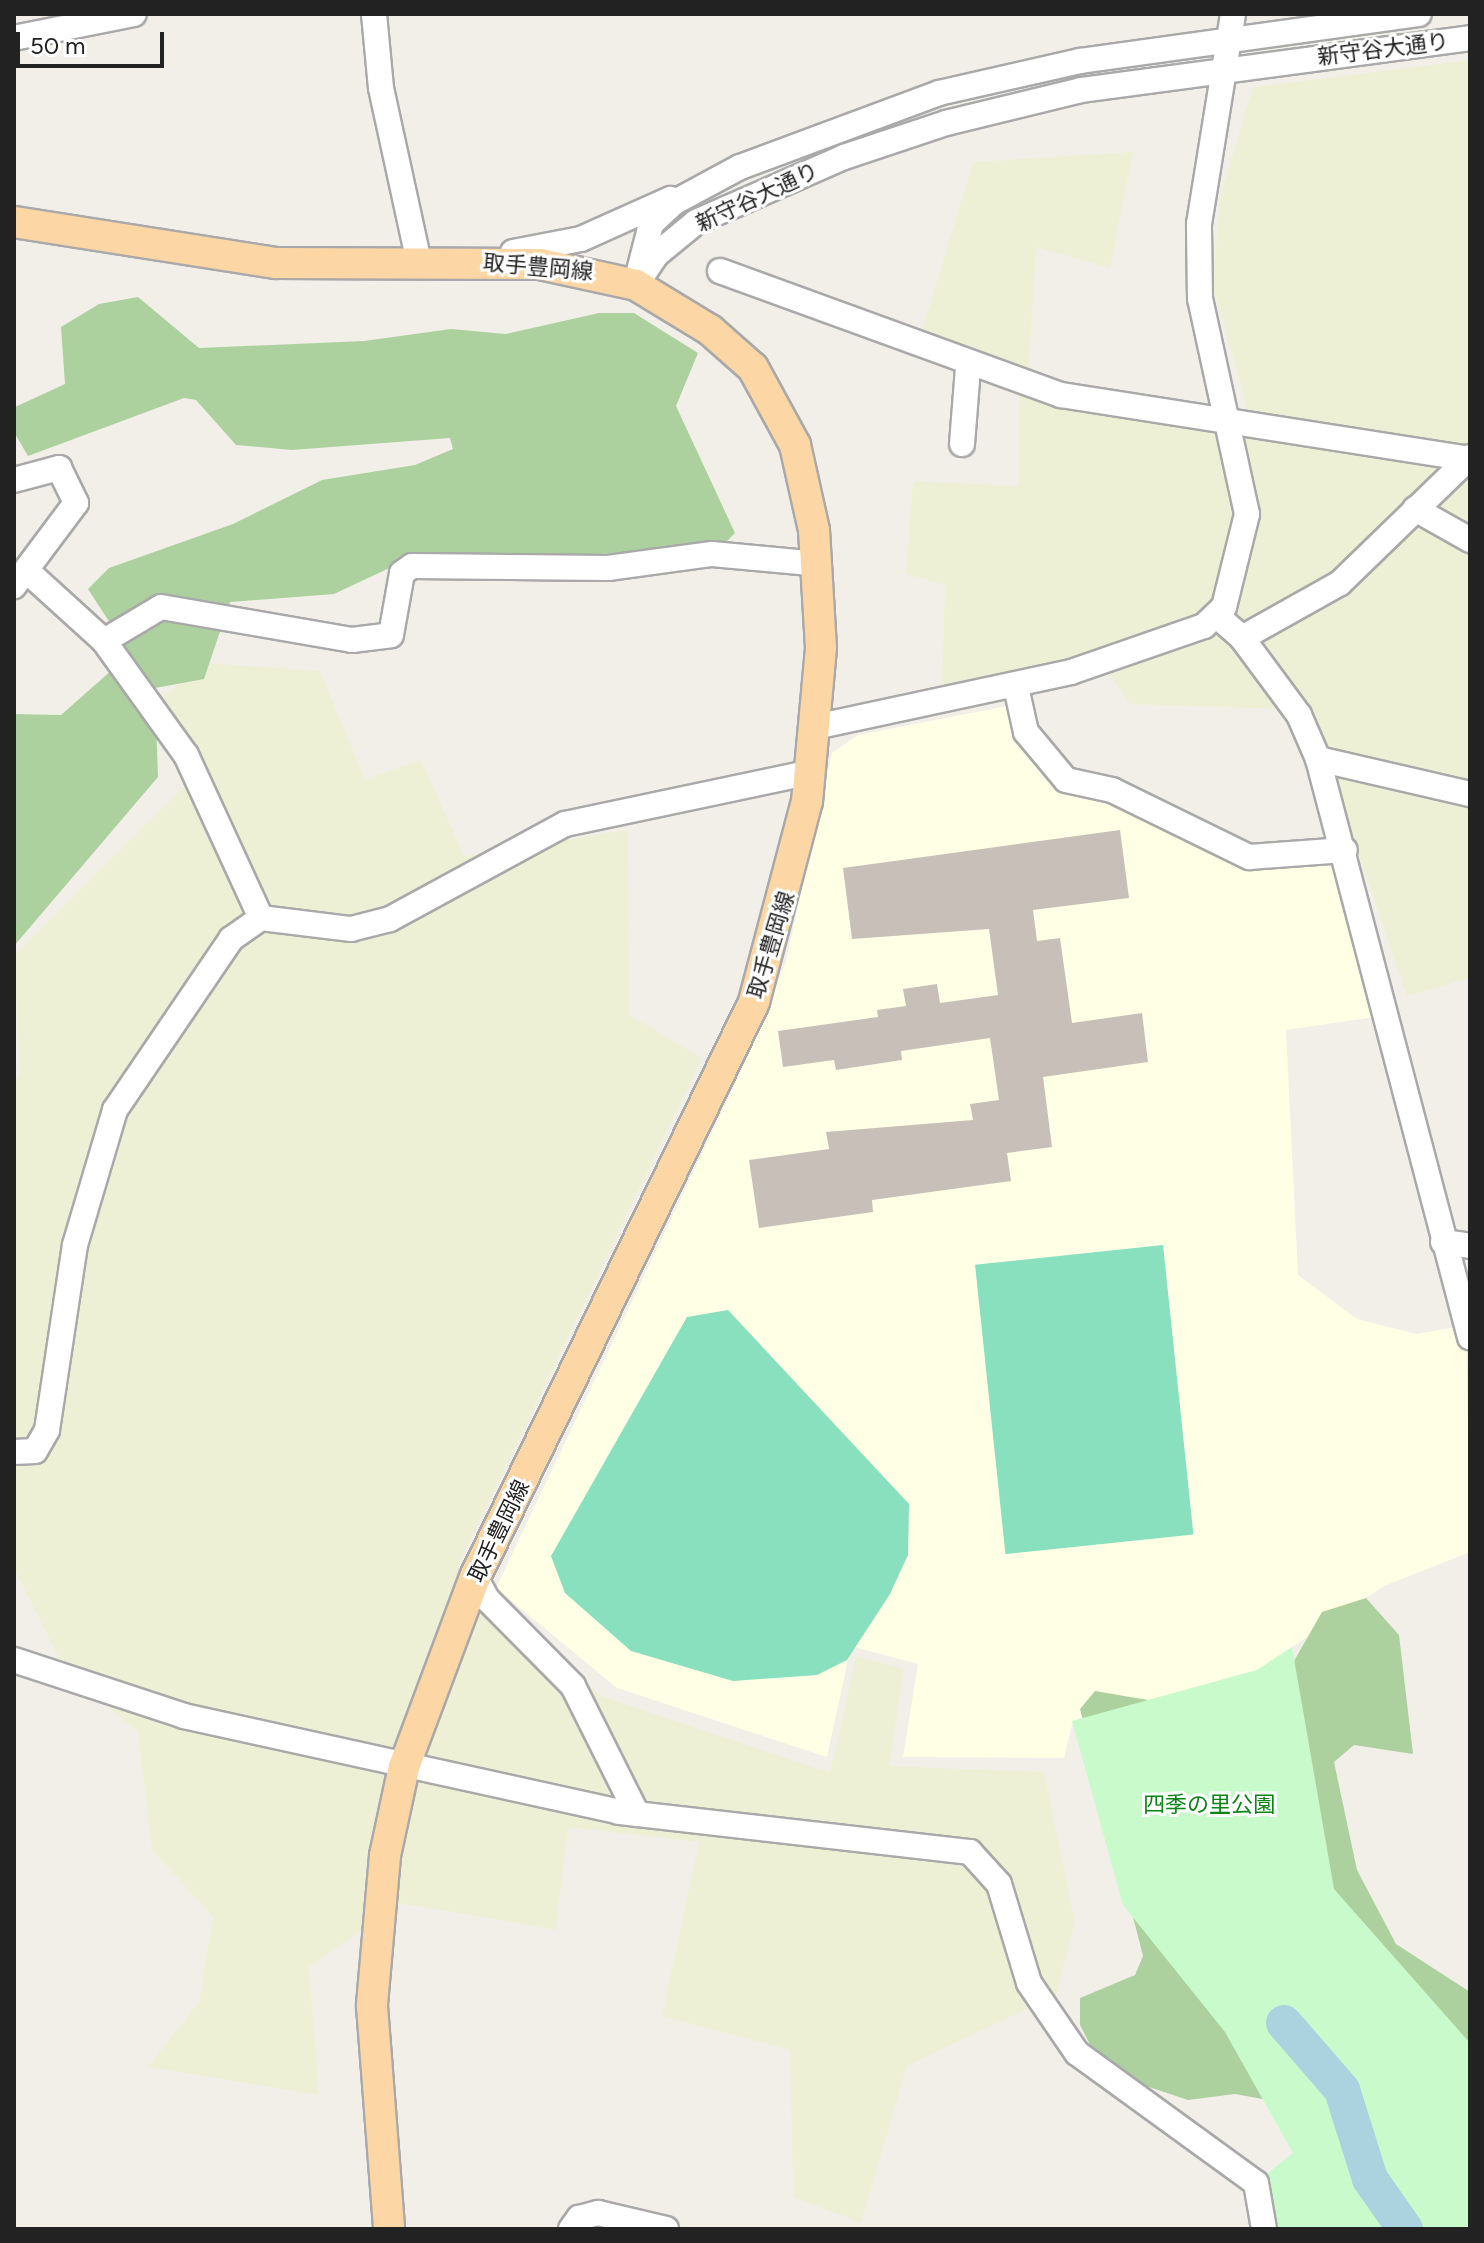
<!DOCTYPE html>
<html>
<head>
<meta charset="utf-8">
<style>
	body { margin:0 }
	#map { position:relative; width:1484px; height:2243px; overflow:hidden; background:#f2efe9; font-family:Figtree,"Noto Sans JP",sans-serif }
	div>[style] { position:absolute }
	.education>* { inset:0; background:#ffffe5 }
	.farmland>* { inset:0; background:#eef0d5 }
	.forest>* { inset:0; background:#add19e }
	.park>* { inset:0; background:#c8facc }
	.pitch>* { inset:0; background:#88e0be; transform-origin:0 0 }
	.river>* { height:36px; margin:-18px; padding:0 18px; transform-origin:18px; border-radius:18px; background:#aad3df }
	.building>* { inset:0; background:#c7bfb8 }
	.roads { filter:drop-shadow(2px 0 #a9a9a9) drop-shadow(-2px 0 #a9a9a9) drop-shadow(0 2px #a9a9a9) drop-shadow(0 -2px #a9a9a9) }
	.minor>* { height:24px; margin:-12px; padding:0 12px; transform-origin:12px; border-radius:12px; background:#fff }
	.major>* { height:30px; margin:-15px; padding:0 15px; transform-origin:15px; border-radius:15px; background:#fcd6a4 }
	span { translate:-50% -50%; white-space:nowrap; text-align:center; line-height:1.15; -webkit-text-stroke:6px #fff; paint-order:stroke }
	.street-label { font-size:22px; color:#222 }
	.park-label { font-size:22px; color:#0c8416 }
	.frame { position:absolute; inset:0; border:16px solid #222; pointer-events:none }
	.scale { position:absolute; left:16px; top:32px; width:148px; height:36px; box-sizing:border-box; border:4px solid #222; border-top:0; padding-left:10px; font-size:24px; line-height:28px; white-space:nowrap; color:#222; -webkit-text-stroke:6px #fff; paint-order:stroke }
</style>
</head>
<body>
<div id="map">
	<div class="education">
		<i style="clip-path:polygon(1012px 705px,1016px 739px,1066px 780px,1210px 844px,1345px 850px,1389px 1015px,1286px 1030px,1298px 1275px,1357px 1319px,1417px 1334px,1466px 1325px,1470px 1552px,1384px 1586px,1257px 1670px,1073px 1721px,1064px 1758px,903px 1757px,918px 1664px,851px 1646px,827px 1757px,617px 1688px,496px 1588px,744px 1065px,786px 961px,832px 753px,858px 735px)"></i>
	</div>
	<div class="farmland">
		<i style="clip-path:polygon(1470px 60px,1470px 978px,1407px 996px,1310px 710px,1130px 704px,1095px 652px,942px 687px,945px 585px,906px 574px,913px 481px,1019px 486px,1019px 384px,923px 328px,973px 162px,1133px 152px,1110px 268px,1036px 247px,1029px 365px,1056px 407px,1256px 440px,1213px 287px,1220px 197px,1253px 87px)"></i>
		<i style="clip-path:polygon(208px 663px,320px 671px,365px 779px,421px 760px,464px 856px,628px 830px,629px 1015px,702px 1058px,458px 1566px,601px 1696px,830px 1773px,856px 1656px,904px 1669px,889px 1766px,1044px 1772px,1075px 1922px,1056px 1995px,907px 2066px,861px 2223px,793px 2197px,790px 2050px,662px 2016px,699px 1842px,568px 1827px,556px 1930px,400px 1903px,309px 1967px,319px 2095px,148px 2067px,199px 2002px,213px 1917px,152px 1850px,138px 1732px,65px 1670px,14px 1568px,14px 1084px,20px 1074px,14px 955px,189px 782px,157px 700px)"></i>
	</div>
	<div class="forest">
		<i style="clip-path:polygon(138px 297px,199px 348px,364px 341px,451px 329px,506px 334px,599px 313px,634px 313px,698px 353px,676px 406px,735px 533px,726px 542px,602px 554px,415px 556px,334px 594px,230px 602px,204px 679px,155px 688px,158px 777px,14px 946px,14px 714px,61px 715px,130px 654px,88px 589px,109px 568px,233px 524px,322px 480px,415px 465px,453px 449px,450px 438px,292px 450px,236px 445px,196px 400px,184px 398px,28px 456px,14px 432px,15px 407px,65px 384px,61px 327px,99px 304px)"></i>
		<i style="clip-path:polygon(1366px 1598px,1399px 1635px,1413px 1754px,1354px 1745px,1334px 1762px,1357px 1870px,1396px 1944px,1470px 1992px,1470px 2102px,1279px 2102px,1235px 2094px,1188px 2100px,1104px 2072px,1080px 2025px,1080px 1998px,1135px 1975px,1143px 1956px,1080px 1709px,1095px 1691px,1148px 1700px,1286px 1675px,1322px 1612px)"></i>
	</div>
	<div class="park">
		<i style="clip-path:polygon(1292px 1647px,1334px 1889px,1470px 2043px,1470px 2229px,1264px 2229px,1256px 2183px,1293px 2153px,1225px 2032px,1123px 1905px,1072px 1721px,1257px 1670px)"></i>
	</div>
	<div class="pitch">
		<i style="left:1163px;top:1245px;width:291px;height:189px;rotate:84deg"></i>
		<i style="clip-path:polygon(728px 1310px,909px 1504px,908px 1555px,890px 1594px,847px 1660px,817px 1675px,733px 1681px,631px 1651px,565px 1593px,551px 1556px,687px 1317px)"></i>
	</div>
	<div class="river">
		<i style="left:1284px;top:2023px;width:89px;rotate:49.1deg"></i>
		<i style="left:1342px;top:2090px;width:93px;rotate:72.5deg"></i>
		<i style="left:1370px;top:2179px;width:61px;rotate:55deg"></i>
	</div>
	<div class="building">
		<i style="clip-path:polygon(1120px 830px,1129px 898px,1033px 910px,1037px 941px,1060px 938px,1072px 1023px,1142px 1013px,1148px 1062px,1043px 1077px,1052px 1147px,1007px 1153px,1011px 1181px,872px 1200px,873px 1212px,759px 1228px,749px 1160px,829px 1149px,826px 1132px,973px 1120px,970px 1104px,999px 1100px,990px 1038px,901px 1051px,902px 1060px,836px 1070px,834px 1060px,783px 1067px,778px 1031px,878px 1017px,877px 1010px,906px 1006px,903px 989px,937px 984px,940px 1003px,998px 995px,989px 929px,852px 939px,843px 868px)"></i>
	</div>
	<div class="roads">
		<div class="minor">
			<i style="left:374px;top:14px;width:74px;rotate:84.6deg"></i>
			<i style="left:381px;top:88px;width:178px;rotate:77.7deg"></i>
			<i style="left:14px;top:38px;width:122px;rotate:-11.3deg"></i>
			<i style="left:513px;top:252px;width:69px;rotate:-10.8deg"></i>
			<i style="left:581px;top:239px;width:98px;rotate:-24.2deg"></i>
			<i style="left:720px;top:271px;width:363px;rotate:20deg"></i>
			<i style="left:1061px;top:395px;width:414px;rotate:8.9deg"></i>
			<i style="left:637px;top:279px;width:57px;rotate:-75.7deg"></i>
			<i style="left:651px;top:224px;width:33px;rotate:-43deg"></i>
			<i style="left:675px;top:202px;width:74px;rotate:-28.3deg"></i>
			<i style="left:740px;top:167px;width:212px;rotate:-20.4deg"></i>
			<i style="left:939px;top:93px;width:145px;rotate:-12.8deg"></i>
			<i style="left:1080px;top:61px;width:342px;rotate:-7.9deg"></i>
			<i style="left:636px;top:285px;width:36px;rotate:-56deg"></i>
			<i style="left:656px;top:255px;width:52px;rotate:-39.5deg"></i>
			<i style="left:696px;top:222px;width:162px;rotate:-23.7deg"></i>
			<i style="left:844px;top:157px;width:108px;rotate:-18.4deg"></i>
			<i style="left:946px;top:123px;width:139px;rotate:-13.7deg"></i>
			<i style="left:1081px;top:90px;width:392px;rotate:-7.6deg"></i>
			<i style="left:962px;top:444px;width:77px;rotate:-85.5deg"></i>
			<i style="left:14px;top:480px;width:47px;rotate:-14.9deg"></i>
			<i style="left:59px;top:468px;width:39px;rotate:64deg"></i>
			<i style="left:76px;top:503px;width:104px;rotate:126.8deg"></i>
			<i style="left:1415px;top:509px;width:63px;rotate:29.4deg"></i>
			<i style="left:27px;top:571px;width:104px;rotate:42.3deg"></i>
			<i style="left:104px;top:641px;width:66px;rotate:-30.8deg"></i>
			<i style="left:161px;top:607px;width:194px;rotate:9.8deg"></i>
			<i style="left:352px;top:640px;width:39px;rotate:-7deg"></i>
			<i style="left:391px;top:635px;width:63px;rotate:-79.9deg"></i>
			<i style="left:402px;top:573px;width:12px;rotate:-35deg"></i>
			<i style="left:412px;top:566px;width:196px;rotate:0.6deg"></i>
			<i style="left:608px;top:568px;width:105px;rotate:-7.7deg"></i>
			<i style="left:712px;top:554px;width:107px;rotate:5.3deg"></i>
			<i style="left:1217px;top:616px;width:33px;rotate:41deg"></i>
			<i style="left:1242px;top:638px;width:96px;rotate:53.5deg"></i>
			<i style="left:1299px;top:715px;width:48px;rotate:66.6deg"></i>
			<i style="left:1318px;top:759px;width:598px;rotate:75.27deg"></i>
			<i style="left:1242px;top:638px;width:112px;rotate:-29.3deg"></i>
			<i style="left:1340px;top:583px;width:181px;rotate:-44.1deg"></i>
			<i style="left:104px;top:641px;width:140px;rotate:54.3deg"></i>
			<i style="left:186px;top:755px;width:179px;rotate:65.3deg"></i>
			<i style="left:1016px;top:687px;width:46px;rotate:77.5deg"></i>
			<i style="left:1026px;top:732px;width:62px;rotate:50.2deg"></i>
			<i style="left:1066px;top:780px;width:47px;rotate:12.3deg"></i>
			<i style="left:1112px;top:790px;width:153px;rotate:26.1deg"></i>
			<i style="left:1249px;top:857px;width:96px;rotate:-4.2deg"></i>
			<i style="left:815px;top:727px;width:262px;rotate:-12.1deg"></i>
			<i style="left:1071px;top:672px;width:141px;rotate:-19.1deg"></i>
			<i style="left:1204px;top:626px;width:28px;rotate:-44deg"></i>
			<i style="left:1224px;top:607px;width:96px;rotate:-76.1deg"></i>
			<i style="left:1247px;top:514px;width:220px;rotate:-102.3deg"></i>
			<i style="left:1200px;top:299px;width:75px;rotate:-90.8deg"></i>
			<i style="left:1199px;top:224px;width:213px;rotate:-80.8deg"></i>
			<i style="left:1318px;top:759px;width:156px;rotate:13deg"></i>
			<i style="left:1443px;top:1242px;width:27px;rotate:8deg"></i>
			<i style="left:14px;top:1452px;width:21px;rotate:-3deg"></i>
			<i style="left:35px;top:1451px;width:24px;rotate:-60deg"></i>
			<i style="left:47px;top:1430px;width:187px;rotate:-81.4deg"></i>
			<i style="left:75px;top:1245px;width:141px;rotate:-73.5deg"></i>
			<i style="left:115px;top:1110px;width:207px;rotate:-55.8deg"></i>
			<i style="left:231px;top:939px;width:37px;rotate:-35deg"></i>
			<i style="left:261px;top:918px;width:91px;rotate:7deg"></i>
			<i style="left:351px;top:929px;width:40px;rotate:-14.4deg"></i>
			<i style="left:390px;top:919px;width:199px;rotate:-28.5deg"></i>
			<i style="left:565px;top:824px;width:251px;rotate:-11.9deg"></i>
			<i style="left:475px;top:1577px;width:26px;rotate:61deg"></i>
			<i style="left:488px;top:1600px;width:121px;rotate:45.3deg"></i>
			<i style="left:573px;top:1686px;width:143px;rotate:63.4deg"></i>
			<i style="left:14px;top:1660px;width:179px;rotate:18.2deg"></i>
			<i style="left:184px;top:1716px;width:445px;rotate:12.4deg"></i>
			<i style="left:619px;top:1812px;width:353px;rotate:6.5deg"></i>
			<i style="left:970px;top:1852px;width:43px;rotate:47.8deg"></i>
			<i style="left:999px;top:1884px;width:103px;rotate:73.1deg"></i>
			<i style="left:1029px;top:1983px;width:85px;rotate:55.6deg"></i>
			<i style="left:1077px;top:2053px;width:221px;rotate:36deg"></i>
			<i style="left:1256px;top:2183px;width:47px;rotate:80.1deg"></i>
			<i style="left:571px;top:2229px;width:14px;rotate:-54deg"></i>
			<i style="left:579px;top:2218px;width:20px;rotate:-15deg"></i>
			<i style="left:598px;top:2213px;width:70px;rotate:13.2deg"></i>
		</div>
		<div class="major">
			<i style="left:14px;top:222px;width:265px;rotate:8.9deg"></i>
			<i style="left:276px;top:263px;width:264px;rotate:0.2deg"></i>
			<i style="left:540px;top:264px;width:98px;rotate:12.3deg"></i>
			<i style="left:636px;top:285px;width:87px;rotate:31.3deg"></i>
			<i style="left:710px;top:330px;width:57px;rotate:41.5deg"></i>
			<i style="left:753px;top:368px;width:88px;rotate:61.4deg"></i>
			<i style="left:795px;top:445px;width:87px;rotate:77.4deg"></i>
			<i style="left:814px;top:530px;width:118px;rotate:86.6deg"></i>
			<i style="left:821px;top:648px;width:154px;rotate:95.2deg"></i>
			<i style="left:807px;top:801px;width:208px;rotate:104.8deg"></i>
			<i style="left:754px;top:1002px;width:639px;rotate:115.88deg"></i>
			<i style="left:475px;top:1577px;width:203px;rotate:110.5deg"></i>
			<i style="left:404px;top:1767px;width:91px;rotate:102.1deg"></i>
			<i style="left:385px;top:1856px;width:151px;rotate:95deg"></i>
			<i style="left:372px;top:2006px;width:224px;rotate:85.6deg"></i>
		</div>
	</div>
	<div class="street-label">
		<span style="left:1383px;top:49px;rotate:-7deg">新守谷大通り</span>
		<span style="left:757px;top:197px;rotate:-25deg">新守谷大通り</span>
		<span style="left:538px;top:267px;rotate:5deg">取手豊岡線</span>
		<span style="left:771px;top:945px;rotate:-73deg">取手豊岡線</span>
		<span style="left:499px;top:1531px;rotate:-64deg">取手豊岡線</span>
	</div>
	<div class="park-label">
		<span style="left:1209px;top:1805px">四季の里公園</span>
	</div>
	<div class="frame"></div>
	<div class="scale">50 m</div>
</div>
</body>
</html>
